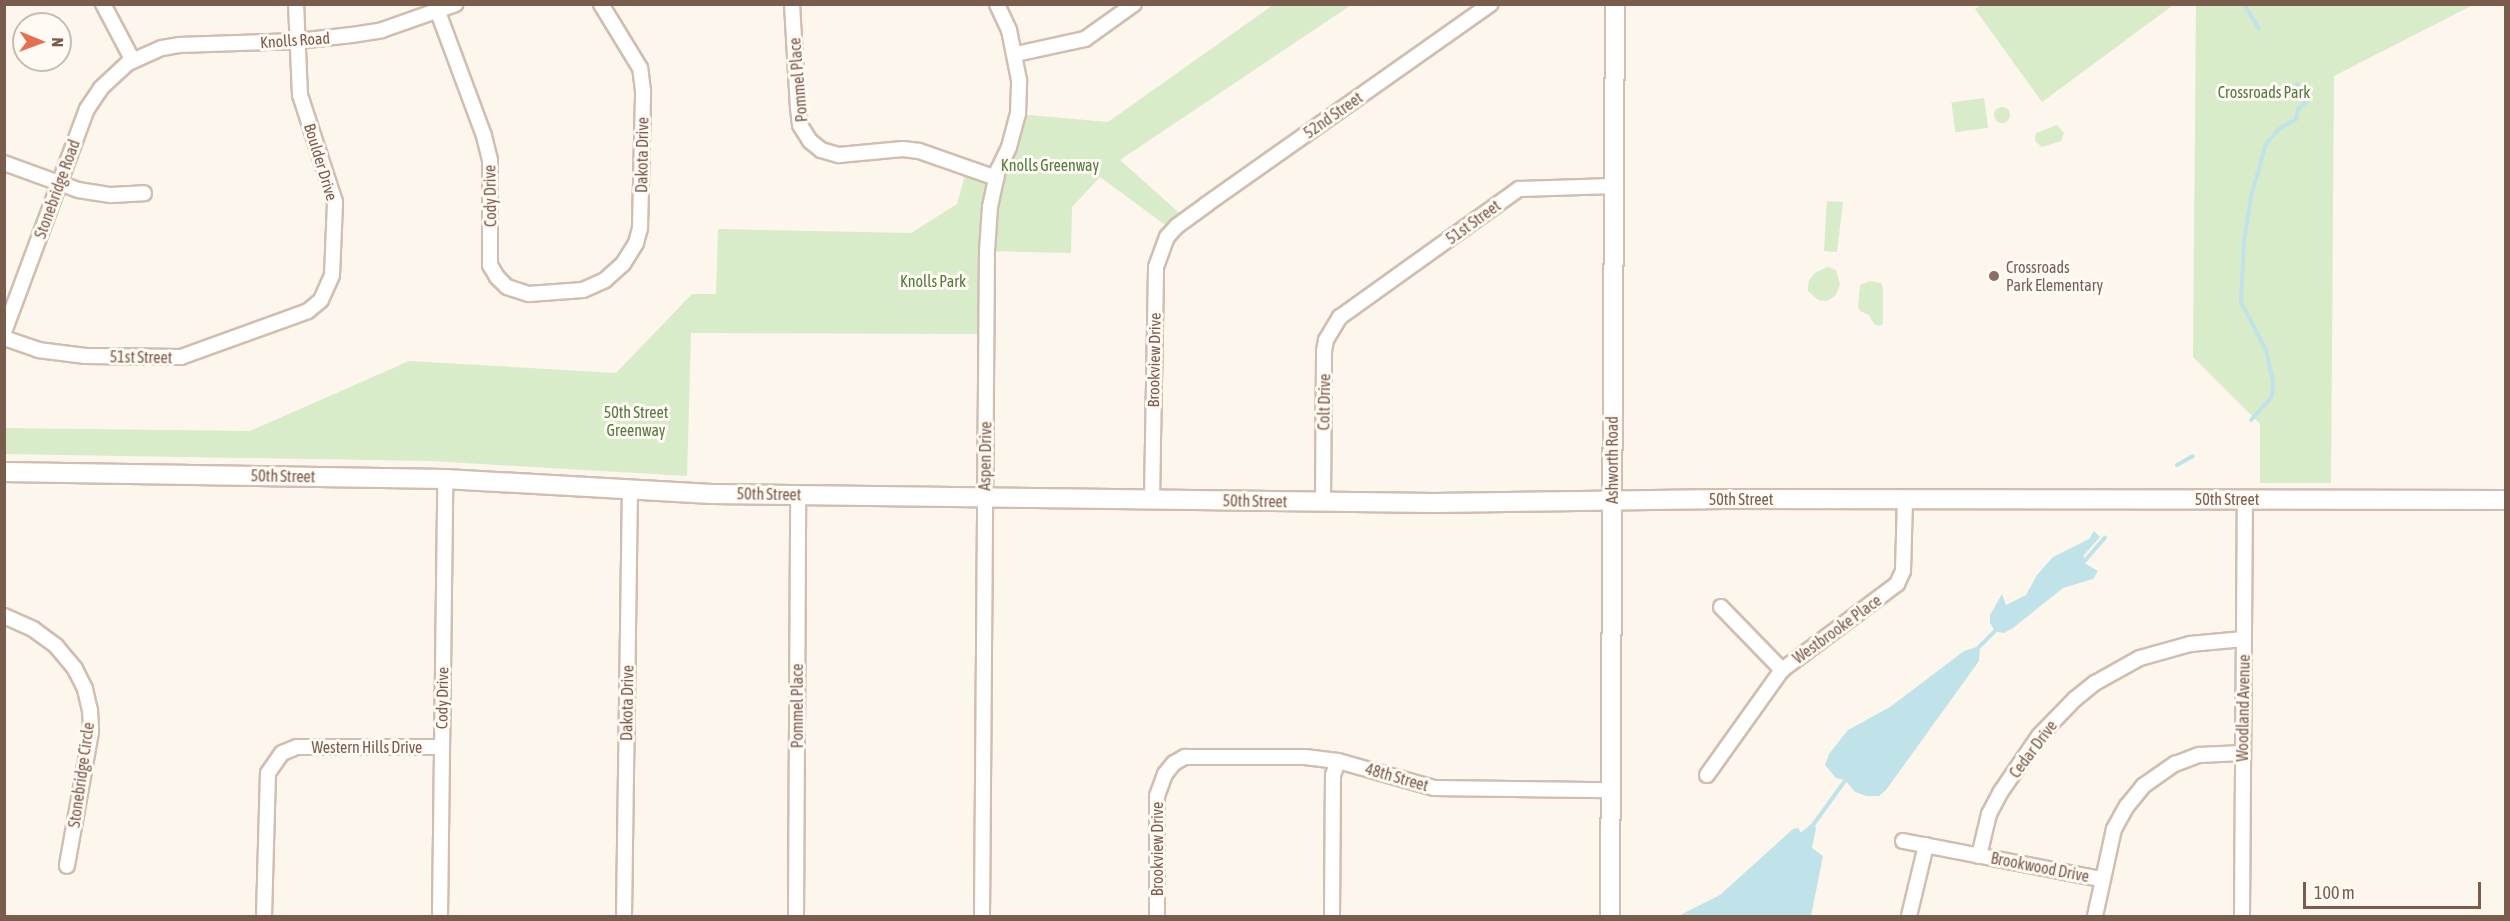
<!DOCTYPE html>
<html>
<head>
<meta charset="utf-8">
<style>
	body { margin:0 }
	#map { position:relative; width:2510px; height:921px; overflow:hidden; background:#fdf6ec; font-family:"Asap Condensed",sans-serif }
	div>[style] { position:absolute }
	.green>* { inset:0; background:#d8ecc9; transform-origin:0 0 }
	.round { border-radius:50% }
	.water>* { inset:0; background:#bfe3e8 }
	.stream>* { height:4px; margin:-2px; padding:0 2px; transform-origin:2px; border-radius:2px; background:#bfe3e8 }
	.roads { filter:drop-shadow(2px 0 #d1beb0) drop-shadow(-2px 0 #d1beb0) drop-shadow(0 2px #d1beb0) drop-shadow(0 -2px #d1beb0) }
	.minor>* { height:14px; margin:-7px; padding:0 7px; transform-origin:7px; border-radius:7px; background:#fff }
	.secondary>* { height:18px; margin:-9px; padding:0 9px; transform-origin:9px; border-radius:9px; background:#fff }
	.dots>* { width:16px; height:16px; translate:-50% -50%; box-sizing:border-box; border:3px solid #fffaf3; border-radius:50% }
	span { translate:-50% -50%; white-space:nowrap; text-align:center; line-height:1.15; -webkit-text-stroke:6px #fffaf3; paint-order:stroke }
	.street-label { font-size:16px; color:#7a5c4d }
	.park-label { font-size:16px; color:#537a41 }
	.education-label { font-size:16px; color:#785e54 }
	.left { translate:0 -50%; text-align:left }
	.frame { position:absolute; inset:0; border:6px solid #7a5c4d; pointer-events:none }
	.north { position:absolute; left:12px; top:12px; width:60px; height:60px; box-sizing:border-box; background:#fffaf3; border:2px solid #cabbb1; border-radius:50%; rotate:91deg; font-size:16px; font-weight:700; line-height:24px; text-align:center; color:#7a5c4d }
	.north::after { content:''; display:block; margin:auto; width:21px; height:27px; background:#e76f51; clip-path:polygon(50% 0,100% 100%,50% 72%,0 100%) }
	.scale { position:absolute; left:2303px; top:882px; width:178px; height:27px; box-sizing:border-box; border:3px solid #7a5c4d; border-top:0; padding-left:8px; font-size:18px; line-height:21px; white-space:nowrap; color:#7a5c4d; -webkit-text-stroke:4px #fffaf3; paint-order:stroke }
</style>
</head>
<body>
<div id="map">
	<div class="green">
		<i style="clip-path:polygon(1273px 5px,1351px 5px,1120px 160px,1186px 219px,1172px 230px,1100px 177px,1072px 207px,1071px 253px,987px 251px,986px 334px,691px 333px,687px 476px,431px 461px,4px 454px,4px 428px,250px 431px,409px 361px,616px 373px,692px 294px,716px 294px,718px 229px,911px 233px,957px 204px,967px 168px,996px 178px,1018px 114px,1108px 122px)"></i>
		<i style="clip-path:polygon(1981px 5px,2171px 4px,2172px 6px,2042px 102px,1975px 9px)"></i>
		<i style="clip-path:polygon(2196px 5px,2473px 5px,2334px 76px,2331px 483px,2260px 483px,2260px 424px,2193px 357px)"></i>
		<i style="left:1984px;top:98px;width:30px;height:33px;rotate:82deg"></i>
		<i class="round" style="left:1994px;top:107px;width:16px;height:16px"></i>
		<i style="clip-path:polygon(2057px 125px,2064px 133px,2061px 141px,2042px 147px,2035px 141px,2036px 133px)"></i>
		<i style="clip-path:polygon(1827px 201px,1843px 202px,1837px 252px,1824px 251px)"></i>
		<i style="clip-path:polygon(1828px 267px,1836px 270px,1840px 285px,1835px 296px,1827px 301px,1818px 300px,1808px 291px,1808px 287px,1809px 280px,1816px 272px)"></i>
		<i style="clip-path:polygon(1870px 281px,1881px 283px,1883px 288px,1883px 324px,1879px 326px,1874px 324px,1869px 315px,1860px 311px,1858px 307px,1860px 285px)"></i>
	</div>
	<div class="water">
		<i style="clip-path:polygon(2094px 531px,2100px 537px,2084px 555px,2084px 563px,2098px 571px,2093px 579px,2063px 588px,2013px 628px,2004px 633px,1995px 631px,1990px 623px,1990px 615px,2002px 594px,2006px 605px,2026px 595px,2037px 575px,2053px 557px,2089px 539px)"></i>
		<i style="clip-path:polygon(1980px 646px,1979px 661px,1886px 790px,1879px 796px,1866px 796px,1855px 792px,1845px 780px,1836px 778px,1825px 765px,1829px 754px,1848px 730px,1890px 707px,1964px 651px)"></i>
		<i style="clip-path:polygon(1813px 825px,1816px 828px,1812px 848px,1823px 856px,1811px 916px,1678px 916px,1720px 895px,1793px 829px,1798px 828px,1802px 834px)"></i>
	</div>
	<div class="stream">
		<i style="left:2244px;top:4px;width:29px;rotate:59deg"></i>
		<i style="left:2251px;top:420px;width:31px;rotate:-48deg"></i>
		<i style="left:2272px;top:397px;width:15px;rotate:-86deg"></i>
		<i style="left:2273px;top:382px;width:33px;rotate:-102deg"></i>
		<i style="left:2266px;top:350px;width:54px;rotate:-117.5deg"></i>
		<i style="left:2241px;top:302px;width:61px;rotate:-87.2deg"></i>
		<i style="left:2244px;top:241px;width:45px;rotate:-81deg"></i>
		<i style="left:2251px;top:197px;width:55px;rotate:-74.2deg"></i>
		<i style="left:2266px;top:144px;width:20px;rotate:-49deg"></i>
		<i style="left:2279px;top:129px;width:20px;rotate:-30deg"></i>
		<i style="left:2296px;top:119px;width:10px;rotate:-79deg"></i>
		<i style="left:2298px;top:109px;width:12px;rotate:-42deg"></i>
		<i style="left:2307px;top:101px;width:20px;rotate:-120deg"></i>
		<i style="left:2177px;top:465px;width:18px;rotate:-29deg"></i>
		<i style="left:2082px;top:564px;width:35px;rotate:-49deg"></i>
		<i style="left:1978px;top:648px;width:28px;rotate:-45deg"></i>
		<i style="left:1801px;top:835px;width:16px;rotate:-40deg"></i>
		<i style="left:1813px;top:825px;width:58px;rotate:-54.1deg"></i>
	</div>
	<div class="roads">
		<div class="minor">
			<i style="left:103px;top:4px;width:64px;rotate:62.2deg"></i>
			<i style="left:792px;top:4px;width:104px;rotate:86.7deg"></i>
			<i style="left:798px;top:108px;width:17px;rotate:83deg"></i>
			<i style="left:800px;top:125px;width:19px;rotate:58deg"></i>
			<i style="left:810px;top:141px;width:14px;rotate:39deg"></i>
			<i style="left:821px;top:150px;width:19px;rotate:16deg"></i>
			<i style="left:839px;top:155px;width:64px;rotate:-5.4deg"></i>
			<i style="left:903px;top:149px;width:16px;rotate:7deg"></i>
			<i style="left:919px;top:151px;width:82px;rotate:19.3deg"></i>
			<i style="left:438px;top:12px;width:132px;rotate:69.6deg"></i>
			<i style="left:484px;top:136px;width:25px;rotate:76deg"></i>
			<i style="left:490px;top:160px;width:105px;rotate:90deg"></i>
			<i style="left:490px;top:265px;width:14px;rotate:60deg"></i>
			<i style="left:497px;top:277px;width:14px;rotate:45deg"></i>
			<i style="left:507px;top:287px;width:23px;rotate:18deg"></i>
			<i style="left:529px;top:294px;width:54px;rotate:-4.2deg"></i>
			<i style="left:583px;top:290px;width:24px;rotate:-24deg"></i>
			<i style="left:605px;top:280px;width:24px;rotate:-42deg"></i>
			<i style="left:623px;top:264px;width:25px;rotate:-58deg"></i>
			<i style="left:636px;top:243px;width:16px;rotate:-75deg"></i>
			<i style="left:640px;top:228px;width:137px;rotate:-88.7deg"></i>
			<i style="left:643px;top:91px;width:23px;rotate:-97deg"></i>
			<i style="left:640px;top:68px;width:75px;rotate:-121.4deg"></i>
			<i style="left:1016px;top:54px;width:71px;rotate:-12.3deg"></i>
			<i style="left:1085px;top:39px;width:60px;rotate:-35.5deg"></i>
			<i style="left:4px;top:163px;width:79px;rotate:20deg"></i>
			<i style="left:78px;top:190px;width:33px;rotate:9deg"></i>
			<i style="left:111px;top:195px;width:33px;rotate:-3deg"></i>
			<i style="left:4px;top:332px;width:238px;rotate:-69.6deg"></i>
			<i style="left:87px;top:109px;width:25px;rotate:-56deg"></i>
			<i style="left:101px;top:88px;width:37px;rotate:-43deg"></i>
			<i style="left:128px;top:63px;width:37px;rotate:-24deg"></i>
			<i style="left:162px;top:48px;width:17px;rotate:-10deg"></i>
			<i style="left:179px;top:45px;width:119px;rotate:-1.9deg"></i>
			<i style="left:298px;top:41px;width:54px;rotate:-6.3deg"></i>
			<i style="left:352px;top:35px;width:30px;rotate:-9deg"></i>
			<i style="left:382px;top:30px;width:78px;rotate:-19.4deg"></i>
			<i style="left:4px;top:338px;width:36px;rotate:19deg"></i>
			<i style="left:38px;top:350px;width:48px;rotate:7.1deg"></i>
			<i style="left:86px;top:356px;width:95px;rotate:0.6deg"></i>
			<i style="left:181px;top:357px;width:135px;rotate:-19.9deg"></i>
			<i style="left:308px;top:311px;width:17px;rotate:-40deg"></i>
			<i style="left:321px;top:300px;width:27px;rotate:-66deg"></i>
			<i style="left:332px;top:275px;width:73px;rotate:-87.6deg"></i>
			<i style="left:335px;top:202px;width:113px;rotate:-108.1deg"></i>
			<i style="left:300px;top:95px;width:91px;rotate:-92.5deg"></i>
			<i style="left:1152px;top:499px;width:232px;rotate:-89deg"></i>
			<i style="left:1156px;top:267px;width:32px;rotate:-70deg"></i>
			<i style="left:1167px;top:237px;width:15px;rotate:-48deg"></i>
			<i style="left:1177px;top:226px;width:37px;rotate:-36deg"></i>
			<i style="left:1207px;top:204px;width:347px;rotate:-35.2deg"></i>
			<i style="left:1323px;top:502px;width:151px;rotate:-89.6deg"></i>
			<i style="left:1324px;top:351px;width:11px;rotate:-80deg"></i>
			<i style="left:1326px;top:340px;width:27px;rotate:-59deg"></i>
			<i style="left:1340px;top:317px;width:220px;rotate:-35.6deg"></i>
			<i style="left:1519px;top:189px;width:95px;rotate:-1.8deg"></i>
			<i style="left:1721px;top:607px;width:88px;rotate:45.9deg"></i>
			<i style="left:4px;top:616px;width:32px;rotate:24deg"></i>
			<i style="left:33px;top:629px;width:29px;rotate:36deg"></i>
			<i style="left:56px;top:646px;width:30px;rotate:50deg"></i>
			<i style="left:75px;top:669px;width:22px;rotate:63deg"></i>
			<i style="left:85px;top:689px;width:22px;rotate:77deg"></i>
			<i style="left:90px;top:710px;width:22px;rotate:87deg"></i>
			<i style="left:91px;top:732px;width:136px;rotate:100.2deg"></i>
			<i style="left:1707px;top:775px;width:129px;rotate:-54.5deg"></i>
			<i style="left:1782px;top:670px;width:144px;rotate:-36.8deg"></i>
			<i style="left:1897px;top:584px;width:14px;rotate:-65deg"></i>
			<i style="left:1903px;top:571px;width:72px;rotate:-88.4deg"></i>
			<i style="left:1903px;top:841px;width:202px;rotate:10.9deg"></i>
			<i style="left:1979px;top:856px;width:43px;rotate:-76.6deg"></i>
			<i style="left:1989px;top:814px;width:24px;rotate:-62deg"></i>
			<i style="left:2000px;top:793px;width:69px;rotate:-55.6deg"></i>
			<i style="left:2039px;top:736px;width:52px;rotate:-45.8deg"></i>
			<i style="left:2075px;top:699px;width:26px;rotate:-39deg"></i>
			<i style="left:2095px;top:683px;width:51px;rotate:-29.1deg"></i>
			<i style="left:2140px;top:658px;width:52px;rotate:-15.6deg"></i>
			<i style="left:2190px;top:644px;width:54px;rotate:-5.3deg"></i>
			<i style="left:264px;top:916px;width:143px;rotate:-88.4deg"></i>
			<i style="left:268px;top:773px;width:24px;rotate:-55deg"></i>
			<i style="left:282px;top:753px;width:16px;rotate:-22deg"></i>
			<i style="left:297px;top:747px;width:144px"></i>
			<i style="left:440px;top:916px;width:437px;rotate:-89.3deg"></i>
			<i style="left:624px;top:916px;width:426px;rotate:-89.2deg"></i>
			<i style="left:796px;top:916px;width:421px;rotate:-89.7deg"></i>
			<i style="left:982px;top:916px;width:665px;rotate:-89.57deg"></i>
			<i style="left:987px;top:251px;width:44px;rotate:-86.1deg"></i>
			<i style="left:990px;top:207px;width:38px;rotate:-78deg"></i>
			<i style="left:998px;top:170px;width:25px;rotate:-64deg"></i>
			<i style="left:1009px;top:147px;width:34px;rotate:-75deg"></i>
			<i style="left:1018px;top:114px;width:34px;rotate:-88deg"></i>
			<i style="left:1019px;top:80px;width:51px;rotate:-101.3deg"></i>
			<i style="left:1009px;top:30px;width:29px;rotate:-115deg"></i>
			<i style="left:1157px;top:916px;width:120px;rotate:-90deg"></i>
			<i style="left:1157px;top:796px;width:23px;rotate:-70deg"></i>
			<i style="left:1165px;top:774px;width:14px;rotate:-51deg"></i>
			<i style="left:1174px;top:763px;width:13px;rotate:-29deg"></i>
			<i style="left:1185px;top:757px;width:120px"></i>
			<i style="left:1305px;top:757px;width:33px;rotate:7deg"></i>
			<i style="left:1338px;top:761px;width:100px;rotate:15.7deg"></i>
			<i style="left:1434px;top:788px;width:176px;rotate:0.7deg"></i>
			<i style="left:1332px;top:916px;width:141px;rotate:-89.6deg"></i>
			<i style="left:1333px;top:775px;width:15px;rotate:-70deg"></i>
			<i style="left:1909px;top:916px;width:73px;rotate:-76.5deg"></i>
			<i style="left:2095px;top:916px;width:89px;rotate:-77.7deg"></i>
			<i style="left:2114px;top:829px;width:26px;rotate:-61deg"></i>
			<i style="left:2127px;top:806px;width:26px;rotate:-51deg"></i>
			<i style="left:2143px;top:786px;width:39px;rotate:-35deg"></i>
			<i style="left:2175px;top:764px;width:26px;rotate:-21deg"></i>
			<i style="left:2199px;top:755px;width:44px;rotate:-2.6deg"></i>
			<i style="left:2242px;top:916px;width:416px;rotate:-89.6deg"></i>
		</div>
		<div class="secondary">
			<i style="left:4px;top:472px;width:441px;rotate:0.9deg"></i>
			<i style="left:445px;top:479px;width:267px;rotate:3.2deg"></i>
			<i style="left:712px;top:494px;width:722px;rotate:0.71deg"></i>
			<i style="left:1434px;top:503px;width:293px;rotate:-0.8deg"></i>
			<i style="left:1727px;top:499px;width:779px;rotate:0.07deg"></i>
			<i style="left:1610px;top:916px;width:912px;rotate:-89.69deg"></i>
		</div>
	</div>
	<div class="dots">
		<i style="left:1994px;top:276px;background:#8d6e63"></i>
	</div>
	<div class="street-label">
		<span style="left:295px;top:40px;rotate:-4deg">Knolls Road</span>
		<span style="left:798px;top:80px;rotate:-95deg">Pommel Place</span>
		<span style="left:1333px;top:115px;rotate:-35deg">52nd Street</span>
		<span style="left:642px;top:155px;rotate:-89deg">Dakota Drive</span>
		<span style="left:321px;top:162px;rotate:73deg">Boulder Drive</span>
		<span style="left:57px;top:189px;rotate:-70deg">Stonebridge Road</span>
		<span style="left:490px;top:196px;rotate:-91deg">Cody Drive</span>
		<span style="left:1473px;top:222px;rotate:-36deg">51st Street</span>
		<span style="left:141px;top:357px;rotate:1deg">51st Street</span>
		<span style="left:1154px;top:360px;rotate:-89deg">Brookview Drive</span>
		<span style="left:1324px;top:402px;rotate:-89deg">Colt Drive</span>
		<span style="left:985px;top:456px;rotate:-89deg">Aspen Drive</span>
		<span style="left:1612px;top:460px;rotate:-90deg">Ashworth Road</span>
		<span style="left:283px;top:476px;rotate:1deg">50th Street</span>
		<span style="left:769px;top:494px;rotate:1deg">50th Street</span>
		<span style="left:1741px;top:499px">50th Street</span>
		<span style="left:2227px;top:499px">50th Street</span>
		<span style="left:1255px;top:501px;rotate:1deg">50th Street</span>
		<span style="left:1837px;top:629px;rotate:-36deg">Westbrooke Place</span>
		<span style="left:442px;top:698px;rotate:-89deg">Cody Drive</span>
		<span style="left:627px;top:703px;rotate:-89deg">Dakota Drive</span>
		<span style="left:797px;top:706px;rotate:-90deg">Pommel Place</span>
		<span style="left:2243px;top:708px;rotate:-89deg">Woodland Avenue</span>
		<span style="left:367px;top:747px">Western Hills Drive</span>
		<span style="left:2033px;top:749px;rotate:-53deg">Cedar Drive</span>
		<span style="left:81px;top:775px;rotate:-82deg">Stonebridge Circle</span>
		<span style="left:1397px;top:777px;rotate:16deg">48th Street</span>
		<span style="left:1157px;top:849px;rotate:-90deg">Brookview Drive</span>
		<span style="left:2040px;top:867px;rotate:11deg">Brookwood Drive</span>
	</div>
	<div class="park-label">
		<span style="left:2264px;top:92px">Crossroads Park</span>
		<span style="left:1050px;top:165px">Knolls Greenway</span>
		<span style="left:933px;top:281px">Knolls Park</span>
		<span style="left:636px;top:421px">50th Street<br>Greenway</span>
	</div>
	<div class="education-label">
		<span class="left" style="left:2006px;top:276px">Crossroads<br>Park Elementary</span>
	</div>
	<div class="frame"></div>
	<div class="north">N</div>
	<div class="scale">100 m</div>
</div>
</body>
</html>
